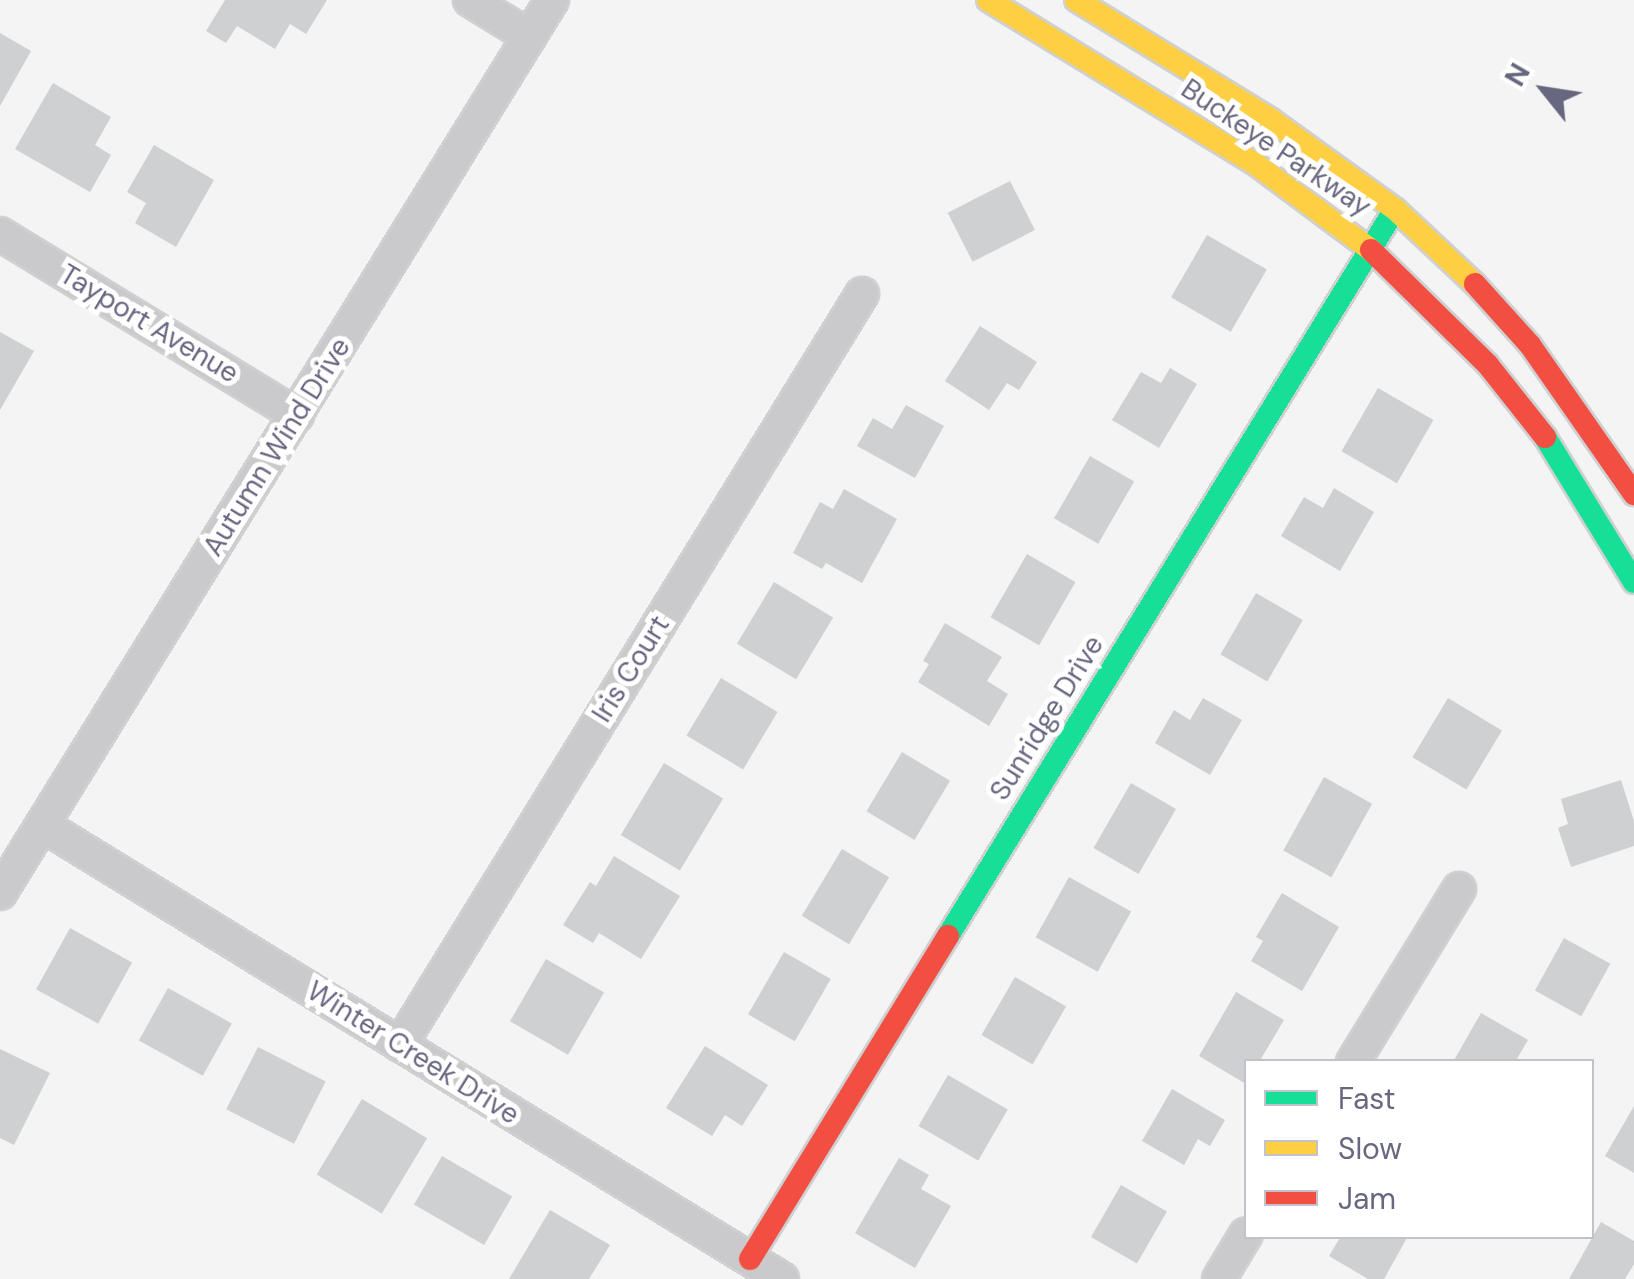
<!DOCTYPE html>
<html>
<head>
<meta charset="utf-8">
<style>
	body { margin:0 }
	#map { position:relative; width:1634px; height:1279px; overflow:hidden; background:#f3f4f3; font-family:"DM Sans",sans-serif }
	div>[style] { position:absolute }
	.building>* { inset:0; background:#cfd0d1; transform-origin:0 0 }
	.roads { filter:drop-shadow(2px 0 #cfd0d1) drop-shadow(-2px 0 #cfd0d1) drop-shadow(0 2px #cfd0d1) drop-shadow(0 -2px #cfd0d1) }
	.street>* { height:32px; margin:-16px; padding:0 16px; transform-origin:16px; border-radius:16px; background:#cacacc }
	.fast>* { height:22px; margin:-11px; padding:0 11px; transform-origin:11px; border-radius:11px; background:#16e098 }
	.slow>* { height:22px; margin:-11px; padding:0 11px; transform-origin:11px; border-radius:11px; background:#ffcf43 }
	.jam>* { height:22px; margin:-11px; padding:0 11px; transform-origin:11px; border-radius:11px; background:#f24e42 }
	span { translate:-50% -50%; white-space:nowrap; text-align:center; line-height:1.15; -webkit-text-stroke:10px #fff; paint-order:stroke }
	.street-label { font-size:28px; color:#686780 }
	.legend { position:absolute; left:1244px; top:1059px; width:350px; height:180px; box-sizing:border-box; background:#fff; border:2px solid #c3c2cc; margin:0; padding:12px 18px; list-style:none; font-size:30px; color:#686780 }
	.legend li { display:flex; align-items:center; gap:20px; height:50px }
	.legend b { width:50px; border:2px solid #c3c2cc }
	.north { position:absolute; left:1494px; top:40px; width:100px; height:100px; -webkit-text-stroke:8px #fff; paint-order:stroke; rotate:300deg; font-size:28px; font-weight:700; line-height:40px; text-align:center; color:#686780 }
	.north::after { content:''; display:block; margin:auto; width:35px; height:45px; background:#686780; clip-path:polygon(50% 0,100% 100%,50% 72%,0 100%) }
</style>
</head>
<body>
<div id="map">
	<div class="building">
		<i style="clip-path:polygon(225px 0,327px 0,306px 34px,290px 24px,275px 49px,237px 26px,226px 43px,206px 31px)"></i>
		<i style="clip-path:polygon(0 33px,31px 51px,0 106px)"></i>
		<i style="clip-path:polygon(53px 83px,111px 117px,95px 145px,111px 155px,90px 192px,15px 149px)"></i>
		<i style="clip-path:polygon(154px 145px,214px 180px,176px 247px,135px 223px,146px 203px,127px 192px)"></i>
		<i style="left:1010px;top:181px;width:55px;height:70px;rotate:63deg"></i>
		<i style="left:1207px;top:235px;width:69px;height:72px;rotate:30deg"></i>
		<i style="clip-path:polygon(980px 326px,1037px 362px,1019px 390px,1007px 383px,989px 410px,945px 381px)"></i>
		<i style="clip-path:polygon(0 332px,34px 351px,0 410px)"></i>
		<i style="clip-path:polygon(1170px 368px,1197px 384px,1159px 448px,1112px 420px,1141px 372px,1161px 383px)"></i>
		<i style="left:1378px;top:388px;width:64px;height:73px;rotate:30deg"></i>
		<i style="clip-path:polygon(906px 405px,944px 426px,915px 478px,857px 446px,873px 418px,892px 429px)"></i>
		<i style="left:1090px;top:456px;width:51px;height:72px;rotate:30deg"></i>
		<i style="clip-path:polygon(1334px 488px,1374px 512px,1340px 571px,1281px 536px,1304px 497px,1323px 508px)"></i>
		<i style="clip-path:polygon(844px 489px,897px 519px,862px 583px,826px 563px,822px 569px,793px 553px,820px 502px,833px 509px)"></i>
		<i style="left:1027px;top:554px;width:56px;height:73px;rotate:30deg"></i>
		<i style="left:774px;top:582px;width:69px;height:72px;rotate:31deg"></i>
		<i style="left:1256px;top:593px;width:54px;height:71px;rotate:30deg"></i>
		<i style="clip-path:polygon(945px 623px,1002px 657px,987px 681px,1008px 694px,989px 726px,918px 682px,929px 664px,923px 661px)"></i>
		<i style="left:721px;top:678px;width:66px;height:67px;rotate:31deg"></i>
		<i style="clip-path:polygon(1203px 698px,1242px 720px,1210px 775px,1155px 743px,1174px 710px,1190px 720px)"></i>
		<i style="left:1448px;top:698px;width:63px;height:69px;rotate:31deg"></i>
		<i style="left:902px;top:752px;width:56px;height:69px;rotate:31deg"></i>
		<i style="left:664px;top:763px;width:69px;height:84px;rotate:31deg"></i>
		<i style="left:1324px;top:777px;width:55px;height:84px;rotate:29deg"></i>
		<i style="clip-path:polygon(1621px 780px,1634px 821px,1634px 846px,1571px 867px,1558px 828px,1568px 824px,1561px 799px)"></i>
		<i style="left:1131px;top:783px;width:52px;height:75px;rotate:30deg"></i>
		<i style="left:842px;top:849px;width:55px;height:78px;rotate:31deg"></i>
		<i style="clip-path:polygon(614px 856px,680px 896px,641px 959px,599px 933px,593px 943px,563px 925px,590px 882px,596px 886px)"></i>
		<i style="left:1069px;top:877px;width:71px;height:69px;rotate:29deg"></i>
		<i style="clip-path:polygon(1282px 893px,1339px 927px,1302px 991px,1251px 961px,1263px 941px,1256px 937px)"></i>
		<i style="left:70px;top:928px;width:71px;height:70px;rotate:29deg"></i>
		<i style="left:1564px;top:938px;width:53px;height:60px;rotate:29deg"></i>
		<i style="left:784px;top:952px;width:54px;height:72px;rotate:30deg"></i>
		<i style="left:546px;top:959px;width:67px;height:72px;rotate:30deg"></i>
		<i style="left:1015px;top:977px;width:59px;height:67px;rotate:30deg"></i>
		<i style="left:168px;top:988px;width:73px;height:60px;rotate:29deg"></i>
		<i style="clip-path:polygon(1236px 992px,1284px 1020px,1259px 1062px,1246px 1062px,1246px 1084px,1199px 1056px)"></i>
		<i style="clip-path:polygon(1481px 1013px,1528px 1040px,1515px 1062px,1453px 1062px)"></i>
		<i style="clip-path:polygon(705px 1046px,768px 1085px,742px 1126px,725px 1115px,712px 1136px,666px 1108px)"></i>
		<i style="left:258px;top:1047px;width:76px;height:70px;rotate:27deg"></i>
		<i style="clip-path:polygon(0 1049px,50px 1073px,14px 1145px,0 1138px)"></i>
		<i style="left:948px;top:1075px;width:69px;height:59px;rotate:30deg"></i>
		<i style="clip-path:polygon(1172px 1089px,1225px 1120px,1210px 1146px,1198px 1139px,1184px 1165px,1142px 1141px)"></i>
		<i style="left:362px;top:1099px;width:76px;height:88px;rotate:31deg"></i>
		<i style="clip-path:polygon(1634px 1106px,1634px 1173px,1605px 1156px)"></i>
		<i style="left:442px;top:1156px;width:81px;height:56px;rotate:30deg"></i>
		<i style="clip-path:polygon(899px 1158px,929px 1175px,921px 1189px,951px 1206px,915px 1268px,855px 1233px)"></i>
		<i style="left:1121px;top:1185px;width:53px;height:60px;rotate:30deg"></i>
		<i style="clip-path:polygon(550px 1210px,610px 1245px,589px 1279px,509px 1279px)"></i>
		<i style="clip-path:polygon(1601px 1222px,1634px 1241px,1634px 1264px,1625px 1279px,1569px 1279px)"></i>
		<i style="clip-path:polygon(1341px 1236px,1408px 1236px,1384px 1279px,1368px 1279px,1329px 1256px)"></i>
	</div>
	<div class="roads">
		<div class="street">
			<i style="left:470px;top:0;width:70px;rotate:31.7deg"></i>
			<i style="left:0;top:234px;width:348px;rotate:31.4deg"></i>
			<i style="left:44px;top:826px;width:866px;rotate:31.54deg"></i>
			<i style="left:0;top:893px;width:1050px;rotate:-58.28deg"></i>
			<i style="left:400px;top:1045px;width:882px;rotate:-58.4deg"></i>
			<i style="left:1353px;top:1062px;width:203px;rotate:-58.5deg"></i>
			<i style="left:1219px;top:1279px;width:52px;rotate:-59deg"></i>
		</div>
		<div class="fast">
			<i style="left:1545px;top:437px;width:170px;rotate:58.5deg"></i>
			<i style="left:948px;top:936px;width:853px;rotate:-58.41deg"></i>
		</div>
		<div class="slow">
			<i style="left:988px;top:0;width:312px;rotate:31.5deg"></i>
			<i style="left:1254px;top:163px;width:146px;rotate:36.6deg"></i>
			<i style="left:1076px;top:0;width:228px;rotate:31.5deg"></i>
			<i style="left:1270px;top:119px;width:154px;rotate:35.8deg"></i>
			<i style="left:1395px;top:209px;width:110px;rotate:43.2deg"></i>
		</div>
		<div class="jam">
			<i style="left:1371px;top:250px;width:164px;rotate:44.5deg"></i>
			<i style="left:1488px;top:365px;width:92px;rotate:51.6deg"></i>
			<i style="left:1475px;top:284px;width:82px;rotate:48deg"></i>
			<i style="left:1530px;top:345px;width:182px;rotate:55.1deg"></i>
			<i style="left:750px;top:1259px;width:379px;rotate:-58.5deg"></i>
		</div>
	</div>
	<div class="street-label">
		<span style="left:1276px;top:148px;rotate:34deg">Buckeye Parkway</span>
		<span style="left:149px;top:324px;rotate:31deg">Tayport Avenue</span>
		<span style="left:277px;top:447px;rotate:-58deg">Autumn Wind Drive</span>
		<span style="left:631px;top:669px;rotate:-58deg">Iris Court</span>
		<span style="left:1047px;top:718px;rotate:-58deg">Sunridge Drive</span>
		<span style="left:413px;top:1053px;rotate:32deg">Winter Creek Drive</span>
	</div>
	<ul class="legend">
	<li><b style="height:12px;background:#16e098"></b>Fast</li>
	<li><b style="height:12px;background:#ffcf43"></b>Slow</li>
	<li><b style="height:12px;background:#f24e42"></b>Jam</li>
	</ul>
	<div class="north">N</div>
</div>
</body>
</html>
